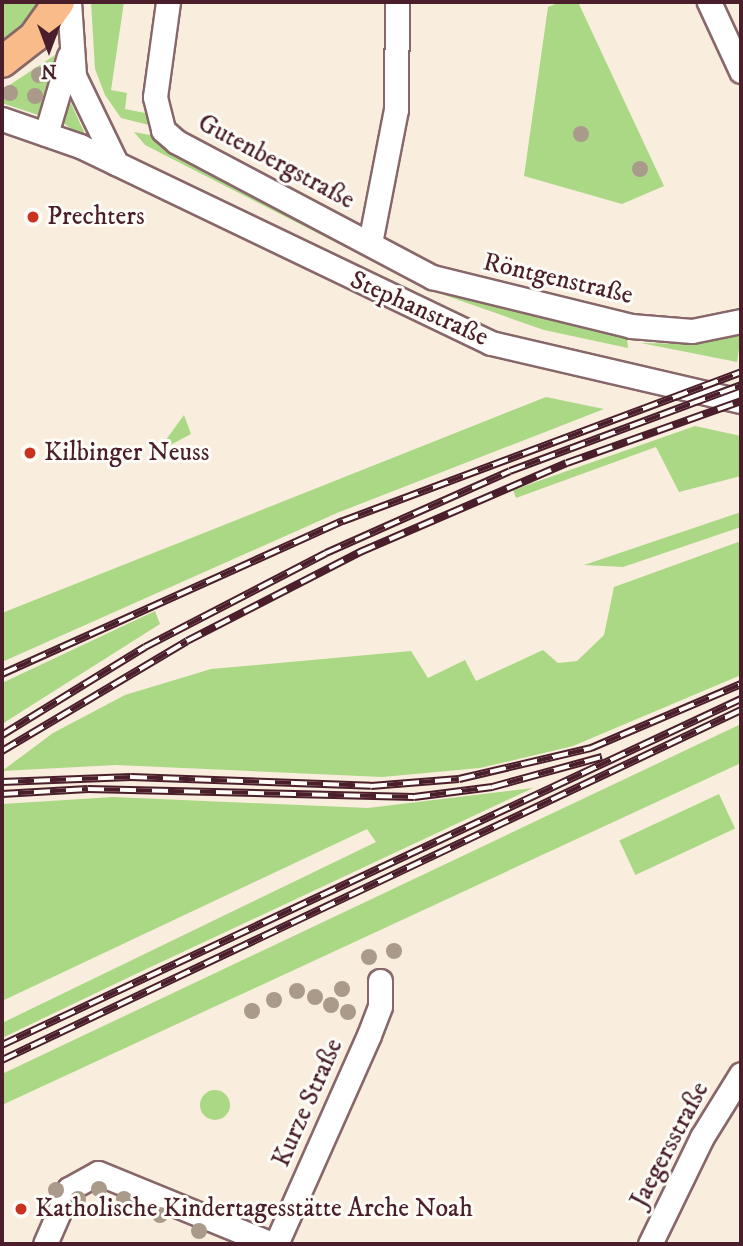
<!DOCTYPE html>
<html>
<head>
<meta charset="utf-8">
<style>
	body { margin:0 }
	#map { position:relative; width:743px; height:1246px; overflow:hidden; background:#f9eddd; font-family:"IM FELL DW Pica",serif }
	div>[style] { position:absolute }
	.green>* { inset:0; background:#abd885; transform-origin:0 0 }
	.round { border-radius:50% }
	.roads { filter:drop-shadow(2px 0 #876769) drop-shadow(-2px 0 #876769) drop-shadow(0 2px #876769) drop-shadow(0 -2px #876769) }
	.minor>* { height:23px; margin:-11.5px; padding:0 11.5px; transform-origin:11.5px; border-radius:11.5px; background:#fff }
	.major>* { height:30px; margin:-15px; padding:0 15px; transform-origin:15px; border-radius:15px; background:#fabb8b }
	.rail>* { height:8px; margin-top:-4px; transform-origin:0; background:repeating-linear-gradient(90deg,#fdfcf7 0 16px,#4a1f2b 0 32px); box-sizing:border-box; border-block:2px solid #4a1f2b }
	.trees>* { width:16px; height:16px; margin:-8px; border-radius:50%; background:#a99a8a }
	.dots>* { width:19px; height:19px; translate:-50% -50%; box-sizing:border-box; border:4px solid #fdfcf7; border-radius:50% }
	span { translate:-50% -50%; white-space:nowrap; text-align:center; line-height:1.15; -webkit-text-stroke:6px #fdfcf7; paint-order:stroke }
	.street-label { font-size:26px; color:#4a1f2b }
	.poi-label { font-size:26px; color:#4a1f2b }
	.left { translate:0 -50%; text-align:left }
	.frame { position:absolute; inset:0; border:4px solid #4a1f2b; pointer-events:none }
	.north { position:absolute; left:14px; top:14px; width:70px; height:70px; -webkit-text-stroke:5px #fdfcf7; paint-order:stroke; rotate:180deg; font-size:19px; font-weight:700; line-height:28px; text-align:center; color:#4a1f2b }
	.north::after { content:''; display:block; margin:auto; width:24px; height:32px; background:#4a1f2b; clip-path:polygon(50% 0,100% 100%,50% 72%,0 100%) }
</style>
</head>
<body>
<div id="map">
	<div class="green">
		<i style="clip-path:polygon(2px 2px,45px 2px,2px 48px)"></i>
		<i style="clip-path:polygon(91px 2px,124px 2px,111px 90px,127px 93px,125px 109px,145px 113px,149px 125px,121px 118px,105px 95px,95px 69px)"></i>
		<i style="clip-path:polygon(560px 2px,578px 2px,664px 186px,622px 204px,524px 176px,548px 7px)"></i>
		<i style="clip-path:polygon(55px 55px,38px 115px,2px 103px,2px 90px)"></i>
		<i style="clip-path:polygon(68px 97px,85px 134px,85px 139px,62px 122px)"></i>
		<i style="clip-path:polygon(134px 132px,155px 136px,429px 284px,627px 338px,628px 348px,544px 330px,427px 289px,145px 145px)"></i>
		<i style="clip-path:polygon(741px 335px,737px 362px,641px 343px,696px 344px)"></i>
		<i style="clip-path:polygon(546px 397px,604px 409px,337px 513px,2px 662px,2px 613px)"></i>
		<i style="clip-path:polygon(184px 415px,191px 434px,165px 448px,163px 444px)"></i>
		<i style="clip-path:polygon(695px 426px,741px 436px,741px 476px,679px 492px,656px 447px,516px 498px,513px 490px)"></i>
		<i style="clip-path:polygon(741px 512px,741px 527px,623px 567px,584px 565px)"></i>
		<i style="clip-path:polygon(741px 541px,741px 675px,573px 746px,480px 768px,382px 777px,116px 765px,2px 771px,53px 733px,125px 695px,211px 669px,411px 651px,428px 678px,465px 660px,476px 681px,543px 650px,558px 663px,577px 661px,604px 635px,614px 587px)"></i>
		<i style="clip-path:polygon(155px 611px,160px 624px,2px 724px,2px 683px)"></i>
		<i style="clip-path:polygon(741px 724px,741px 763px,2px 1105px,2px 1074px)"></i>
		<i style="clip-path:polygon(533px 788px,140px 972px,2px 1038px,2px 1023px,376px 842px,367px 829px,2px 1001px,2px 804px,113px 797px,368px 808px)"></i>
		<i style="left:719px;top:794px;width:38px;height:110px;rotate:65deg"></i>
		<i class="round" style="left:200px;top:1090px;width:30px;height:30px"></i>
	</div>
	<div class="roads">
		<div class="minor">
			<i style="left:69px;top:2px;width:74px;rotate:86.1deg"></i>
			<i style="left:74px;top:76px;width:97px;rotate:64.2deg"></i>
			<i style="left:168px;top:2px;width:96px;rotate:97.8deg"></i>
			<i style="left:155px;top:97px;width:34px;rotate:76deg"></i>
			<i style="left:163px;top:130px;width:18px;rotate:41deg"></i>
			<i style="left:177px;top:142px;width:289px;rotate:27.9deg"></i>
			<i style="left:432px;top:277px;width:205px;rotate:13.8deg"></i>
			<i style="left:631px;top:326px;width:61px;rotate:4.7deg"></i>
			<i style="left:692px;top:331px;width:50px;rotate:-11.5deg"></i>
			<i style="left:709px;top:2px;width:76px;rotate:65.1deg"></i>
			<i style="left:2px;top:119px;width:83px;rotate:19.1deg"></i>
			<i style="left:80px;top:146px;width:456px;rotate:25.6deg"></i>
			<i style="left:491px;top:343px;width:257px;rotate:13.1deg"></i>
			<i style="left:46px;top:134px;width:81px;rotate:-73.6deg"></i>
			<i style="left:370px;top:243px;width:136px;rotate:-79deg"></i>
			<i style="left:396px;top:109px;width:107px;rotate:-89.5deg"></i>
			<i style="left:45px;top:1244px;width:60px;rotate:-66.4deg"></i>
			<i style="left:69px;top:1189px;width:33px;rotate:-29deg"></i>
			<i style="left:98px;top:1173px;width:188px;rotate:22.2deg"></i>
			<i style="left:276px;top:1244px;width:229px;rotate:-66deg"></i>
			<i style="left:369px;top:1035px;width:31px;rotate:-69deg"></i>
			<i style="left:380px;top:1006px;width:25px;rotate:-90deg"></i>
			<i style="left:650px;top:1244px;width:119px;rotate:-64.1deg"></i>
			<i style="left:702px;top:1137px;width:74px;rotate:-58.2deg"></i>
		</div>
		<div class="major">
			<i style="left:2px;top:62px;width:41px;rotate:-38deg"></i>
			<i style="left:34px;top:37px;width:43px;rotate:-54.5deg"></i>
		</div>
	</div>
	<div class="rail">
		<i style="left:2px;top:674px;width:374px;rotate:-24.2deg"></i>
		<i style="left:343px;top:521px;width:425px;rotate:-20.5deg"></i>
		<i style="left:2px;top:735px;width:168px;rotate:-31.6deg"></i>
		<i style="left:145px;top:647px;width:204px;rotate:-27.4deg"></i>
		<i style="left:326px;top:553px;width:201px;rotate:-24deg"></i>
		<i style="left:510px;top:471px;width:246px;rotate:-20.4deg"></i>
		<i style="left:2px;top:751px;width:215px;rotate:-30.7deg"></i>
		<i style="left:187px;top:641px;width:195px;rotate:-27.2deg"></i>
		<i style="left:360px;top:552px;width:225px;rotate:-23.3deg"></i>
		<i style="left:567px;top:463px;width:185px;rotate:-19.6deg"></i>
		<i style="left:2px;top:782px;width:129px;rotate:-2.2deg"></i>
		<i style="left:131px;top:777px;width:240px;rotate:2.1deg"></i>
		<i style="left:371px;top:786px;width:88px;rotate:-4.5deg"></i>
		<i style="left:459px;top:779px;width:136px;rotate:-13.2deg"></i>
		<i style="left:591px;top:748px;width:163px;rotate:-23.1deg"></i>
		<i style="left:2px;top:794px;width:86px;rotate:-3.3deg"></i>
		<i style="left:88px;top:789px;width:326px;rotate:1.4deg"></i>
		<i style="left:414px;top:797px;width:79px;rotate:-7.3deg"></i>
		<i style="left:492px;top:787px;width:114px;rotate:-15.3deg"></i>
		<i style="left:2px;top:1045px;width:816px;rotate:-25.09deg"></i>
		<i style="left:2px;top:1060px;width:818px;rotate:-25.34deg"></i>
	</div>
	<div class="trees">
		<i style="left:39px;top:75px"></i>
		<i style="left:10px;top:93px"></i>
		<i style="left:35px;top:96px"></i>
		<i style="left:581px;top:134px"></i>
		<i style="left:640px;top:169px"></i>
		<i style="left:394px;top:951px"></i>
		<i style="left:369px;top:957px"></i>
		<i style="left:342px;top:989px"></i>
		<i style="left:297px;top:991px"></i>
		<i style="left:315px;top:997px"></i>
		<i style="left:274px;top:1000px"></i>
		<i style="left:331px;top:1005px"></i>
		<i style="left:252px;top:1011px"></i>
		<i style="left:348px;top:1012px"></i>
		<i style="left:99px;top:1189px"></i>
		<i style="left:56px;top:1190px"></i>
		<i style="left:78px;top:1199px"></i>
		<i style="left:124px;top:1199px"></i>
		<i style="left:160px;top:1215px"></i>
		<i style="left:199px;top:1231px"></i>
	</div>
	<div class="dots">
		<i style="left:33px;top:217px;background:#c8321e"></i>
		<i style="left:30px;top:453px;background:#c8321e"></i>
		<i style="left:21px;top:1209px;background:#c8321e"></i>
	</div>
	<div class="street-label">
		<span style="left:276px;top:162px;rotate:28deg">Gutenbergstraße</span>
		<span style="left:558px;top:279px;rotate:13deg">Röntgenstraße</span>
		<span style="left:419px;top:309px;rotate:24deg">Stephanstraße</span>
		<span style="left:308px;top:1103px;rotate:-66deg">Kurze Straße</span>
		<span style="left:670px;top:1145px;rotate:-62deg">Jaegersstraße</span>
	</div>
	<div class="poi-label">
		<span class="left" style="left:47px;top:217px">Prechters</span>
		<span class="left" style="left:44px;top:453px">Kilbinger Neuss</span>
		<span class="left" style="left:35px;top:1209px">Katholische Kindertagesstätte Arche Noah</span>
	</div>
	<div class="frame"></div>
	<div class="north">N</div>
</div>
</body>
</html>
